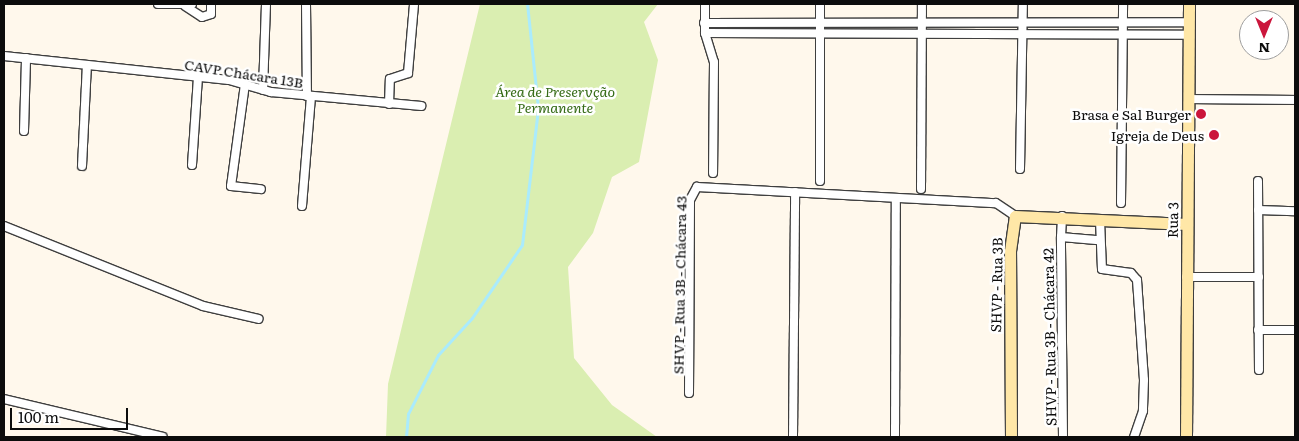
<!DOCTYPE html>
<html>
<head>
<meta charset="utf-8">
<style>
	body { margin:0 }
	#map { position:relative; width:1299px; height:441px; overflow:hidden; background:#fff8ec; font-family:Literata,serif }
	div>[style] { position:absolute }
	.green>* { inset:0; background:#daeeb1 }
	.stream>* { height:2.5px; margin:-1.25px; padding:0 1.25px; transform-origin:1.25px; border-radius:1.25px; background:#aaebfd }
	.roads { filter:drop-shadow(1px 0 #3f3f3f) drop-shadow(-1px 0 #3f3f3f) drop-shadow(0 1px #3f3f3f) drop-shadow(0 -1px #3f3f3f) }
	.street>* { height:8px; margin:-4px; padding:0 4px; transform-origin:4px; border-radius:4px; background:#fff }
	.secondary>* { height:11px; margin:-5.5px; padding:0 5.5px; transform-origin:5.5px; border-radius:5.5px; background:#ffe7a7 }
	.dots>* { width:14px; height:14px; translate:-50% -50%; box-sizing:border-box; border:2px solid #fff; border-radius:50% }
	span { translate:-50% -50%; white-space:nowrap; text-align:center; line-height:1.15; -webkit-text-stroke:5px #fff; paint-order:stroke }
	.street-label { font-size:14px; color:#0c0c0c }
	.park-label { font-size:14px; color:#356b16; font-style:italic }
	.poi-label { font-size:14px; color:#0c0c0c }
	.right { translate:-100% -50%; text-align:right }
	.frame { position:absolute; inset:0; border:5px solid #0c0c0c; pointer-events:none }
	.north { position:absolute; left:1239px; top:10px; width:50px; height:50px; box-sizing:border-box; background:#fff; border:1px solid #9e9e9e; border-radius:50%; rotate:180deg; font-size:14px; font-weight:700; line-height:20px; text-align:center; color:#0c0c0c }
	.north::after { content:''; display:block; margin:auto; width:18px; height:22px; background:#cb163c; clip-path:polygon(50% 0,100% 100%,50% 72%,0 100%) }
	.scale { position:absolute; left:10px; top:408px; width:118px; height:22px; box-sizing:border-box; border:2px solid #0c0c0c; border-top:0; padding-left:6px; font-size:15px; line-height:18px; white-space:nowrap; color:#0c0c0c; -webkit-text-stroke:4px #fff; paint-order:stroke }
</style>
</head>
<body>
<div id="map">
	<div class="green">
		<i style="clip-path:polygon(480px 4px,658px 4px,644px 22px,658px 60px,639px 162px,612px 177px,593px 233px,568px 267px,574px 358px,612px 405px,657px 437px,386px 437px,388px 384px)"></i>
	</div>
	<div class="stream">
		<i style="left:406px;top:437px;width:23px;rotate:-85deg"></i>
		<i style="left:408px;top:414px;width:66px;rotate:-63deg"></i>
		<i style="left:438px;top:355px;width:50px;rotate:-47.4deg"></i>
		<i style="left:472px;top:318px;width:88px;rotate:-55.6deg"></i>
		<i style="left:522px;top:245px;width:138px;rotate:-83.3deg"></i>
		<i style="left:538px;top:108px;width:105px;rotate:-96deg"></i>
	</div>
	<div class="roads">
		<div class="street">
			<i style="left:158px;top:4px;width:34px"></i>
			<i style="left:306px;top:4px;width:92px;rotate:89.4deg"></i>
			<i style="left:705px;top:4px;width:29px;rotate:90deg"></i>
			<i style="left:705px;top:33px;width:30px;rotate:73deg"></i>
			<i style="left:714px;top:62px;width:111px;rotate:90.5deg"></i>
			<i style="left:820px;top:4px;width:177px;rotate:90deg"></i>
			<i style="left:185px;top:6px;width:20px;rotate:33deg"></i>
			<i style="left:202px;top:17px;width:9px;rotate:-18deg"></i>
			<i style="left:211px;top:14px;width:10px;rotate:-90deg"></i>
			<i style="left:704px;top:23px;width:484px;rotate:-0.1deg"></i>
			<i style="left:705px;top:33px;width:484px;rotate:0.2deg"></i>
			<i style="left:4px;top:56px;width:226px;rotate:6.1deg"></i>
			<i style="left:229px;top:80px;width:44px;rotate:15.9deg"></i>
			<i style="left:271px;top:92px;width:151px;rotate:5.3deg"></i>
			<i style="left:245px;top:84px;width:103px;rotate:97.8deg"></i>
			<i style="left:231px;top:186px;width:30px;rotate:6deg"></i>
			<i style="left:263px;top:90px;width:86px;rotate:-88deg"></i>
			<i style="left:1189px;top:99px;width:106px;rotate:0.5deg"></i>
			<i style="left:389px;top:104px;width:25px;rotate:-88deg"></i>
			<i style="left:390px;top:79px;width:19px;rotate:-18deg"></i>
			<i style="left:408px;top:73px;width:69px;rotate:-85deg"></i>
			<i style="left:24px;top:131px;width:73px;rotate:-88.4deg"></i>
			<i style="left:192px;top:165px;width:89px;rotate:-86.1deg"></i>
			<i style="left:82px;top:166px;width:101px;rotate:-87.2deg"></i>
			<i style="left:1020px;top:169px;width:165px;rotate:-89deg"></i>
			<i style="left:1258px;top:181px;width:189px;rotate:89.7deg"></i>
			<i style="left:921px;top:189px;width:185px;rotate:-89.7deg"></i>
			<i style="left:1121px;top:203px;width:199px;rotate:-89.4deg"></i>
			<i style="left:302px;top:206px;width:110px;rotate:-85.3deg"></i>
			<i style="left:1258px;top:210px;width:37px;rotate:2deg"></i>
			<i style="left:1100px;top:220px;width:49px;rotate:87.7deg"></i>
			<i style="left:1102px;top:269px;width:29px;rotate:8deg"></i>
			<i style="left:1131px;top:273px;width:9px;rotate:49deg"></i>
			<i style="left:1137px;top:280px;width:100px;rotate:86deg"></i>
			<i style="left:1144px;top:380px;width:31px;rotate:92deg"></i>
			<i style="left:1143px;top:411px;width:28px;rotate:109deg"></i>
			<i style="left:4px;top:226px;width:214px;rotate:21.9deg"></i>
			<i style="left:203px;top:306px;width:57px;rotate:13.1deg"></i>
			<i style="left:1061px;top:237px;width:21px;rotate:-87deg"></i>
			<i style="left:1186px;top:277px;width:73px"></i>
			<i style="left:1258px;top:330px;width:37px"></i>
			<i style="left:689px;top:393px;width:193px;rotate:-89.7deg"></i>
			<i style="left:690px;top:200px;width:15px;rotate:-62deg"></i>
			<i style="left:697px;top:187px;width:299px;rotate:3.1deg"></i>
			<i style="left:996px;top:203px;width:23px;rotate:34deg"></i>
			<i style="left:4px;top:399px;width:163px;rotate:13.4deg"></i>
			<i style="left:793px;top:437px;width:245px;rotate:-89.5deg"></i>
			<i style="left:895px;top:437px;width:239px;rotate:-89.8deg"></i>
			<i style="left:1063px;top:437px;width:200px;rotate:-90.6deg"></i>
			<i style="left:1061px;top:237px;width:38px;rotate:5deg"></i>
		</div>
		<div class="secondary">
			<i style="left:1011px;top:437px;width:186px;rotate:-90.3deg"></i>
			<i style="left:1010px;top:251px;width:35px;rotate:-82deg"></i>
			<i style="left:1015px;top:216px;width:172px;rotate:2.7deg"></i>
			<i style="left:1186px;top:437px;width:433px;rotate:-89.6deg"></i>
		</div>
	</div>
	<div class="dots">
		<i style="left:1201px;top:114px;background:#cb163c"></i>
		<i style="left:1214px;top:135px;background:#cb163c"></i>
	</div>
	<div class="street-label">
		<span style="left:244px;top:73px;rotate:9deg">CAVP Chácara 13B</span>
		<span style="left:1172px;top:220px;rotate:-89deg">Rua 3</span>
		<span style="left:679px;top:285px;rotate:-89deg">SHVP - Rua 3B - Chácara 43</span>
		<span style="left:996px;top:285px;rotate:-89deg">SHVP - Rua 3B</span>
		<span style="left:1049px;top:337px;rotate:-91deg">SHVP - Rua 3B - Chácara 42</span>
	</div>
	<div class="park-label">
		<span style="left:555px;top:99px">Área de Preservção<br>Permanente</span>
	</div>
	<div class="poi-label">
		<span class="right" style="left:1191px;top:114px">Brasa e Sal Burger</span>
		<span class="right" style="left:1204px;top:135px">Igreja de Deus</span>
	</div>
	<div class="frame"></div>
	<div class="north">N</div>
	<div class="scale">100 m</div>
</div>
</body>
</html>
